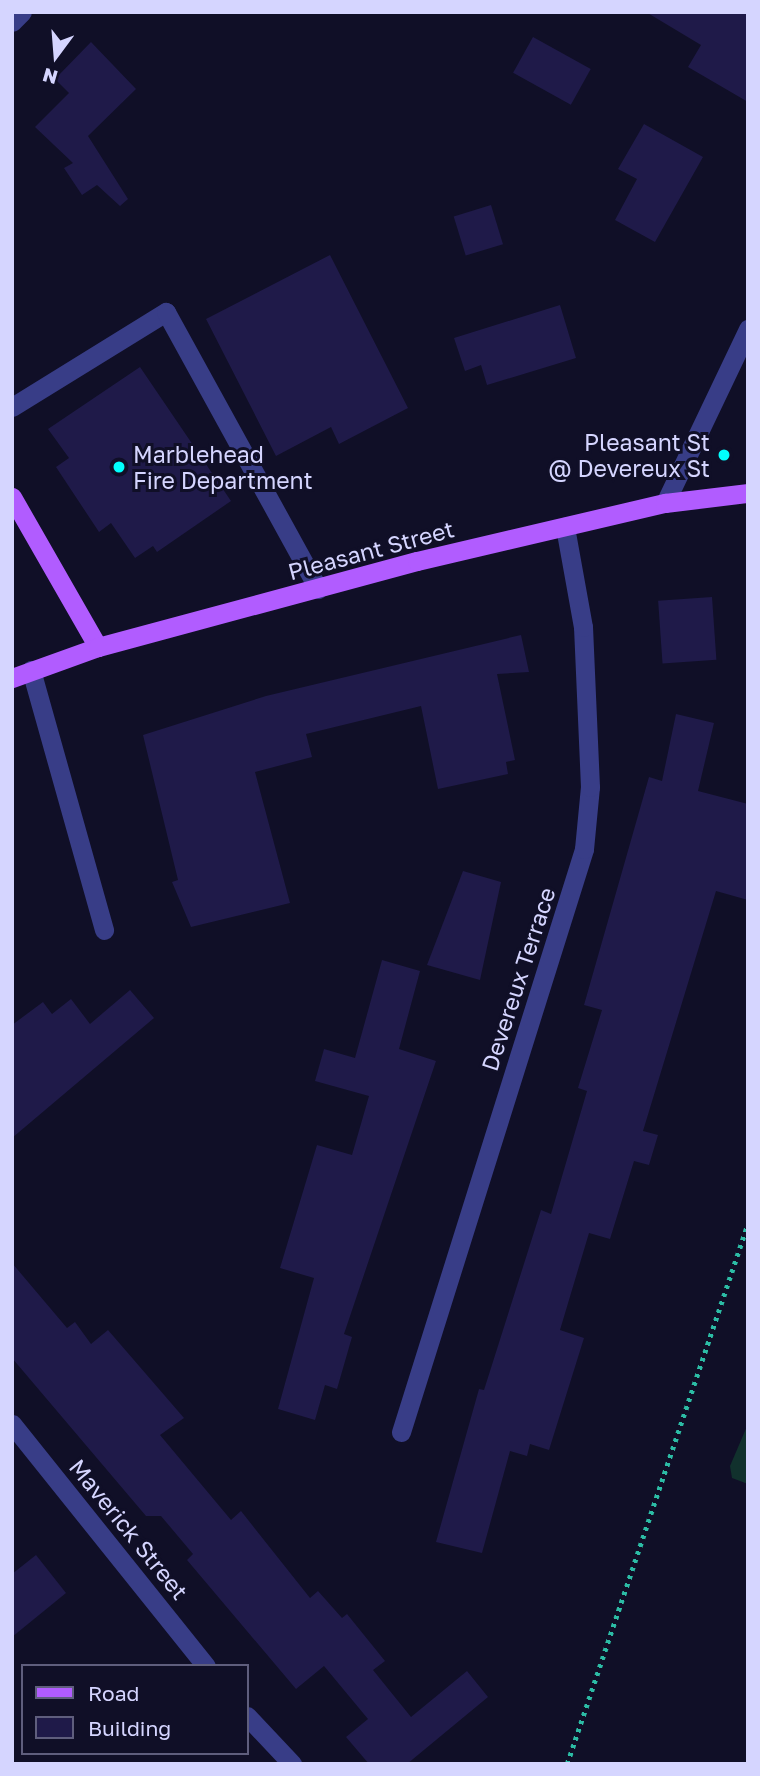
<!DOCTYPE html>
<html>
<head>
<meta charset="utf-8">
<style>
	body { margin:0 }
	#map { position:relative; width:760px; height:1776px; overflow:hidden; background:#100f27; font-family:"Golos Text",sans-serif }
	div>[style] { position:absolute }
	.green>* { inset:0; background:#11312d }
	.building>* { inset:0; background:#1f1a49; transform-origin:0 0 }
	.path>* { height:4.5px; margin-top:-2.25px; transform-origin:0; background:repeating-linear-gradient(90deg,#2cbca5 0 3.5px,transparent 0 8.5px) }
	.service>* { height:19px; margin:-9.5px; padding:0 9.5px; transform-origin:9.5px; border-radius:9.5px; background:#383d87 }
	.minor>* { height:19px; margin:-9.5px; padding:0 9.5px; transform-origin:9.5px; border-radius:9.5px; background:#383d87 }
	.primary>* { height:19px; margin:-9.5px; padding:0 9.5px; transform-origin:9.5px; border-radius:9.5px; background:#b15cff }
	.dots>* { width:19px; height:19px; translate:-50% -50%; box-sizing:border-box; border:4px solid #100f27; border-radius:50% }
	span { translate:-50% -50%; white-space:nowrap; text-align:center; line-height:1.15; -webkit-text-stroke:6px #100f27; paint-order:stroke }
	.poi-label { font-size:23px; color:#d5d5ff }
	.right { translate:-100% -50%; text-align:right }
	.left { translate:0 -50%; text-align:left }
	.street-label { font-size:23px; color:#d5d5ff }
	.frame { position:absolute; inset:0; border:14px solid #d5d5ff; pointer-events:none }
	.legend { position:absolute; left:21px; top:1664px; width:228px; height:91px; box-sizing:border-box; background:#100f27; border:2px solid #5f5e7d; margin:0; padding:9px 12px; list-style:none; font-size:21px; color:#d5d5ff }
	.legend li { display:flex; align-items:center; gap:14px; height:35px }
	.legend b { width:35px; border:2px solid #5f5e7d }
	.north { position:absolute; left:21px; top:21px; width:70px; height:70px; -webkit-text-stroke:5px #100f27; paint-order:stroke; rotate:196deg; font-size:19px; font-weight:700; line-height:28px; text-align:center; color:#d5d5ff }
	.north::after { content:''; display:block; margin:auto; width:24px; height:32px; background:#d5d5ff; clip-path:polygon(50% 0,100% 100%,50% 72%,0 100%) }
</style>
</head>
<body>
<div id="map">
	<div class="green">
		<i style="clip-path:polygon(748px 1424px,748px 1484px,732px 1478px,730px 1466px)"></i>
	</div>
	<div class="building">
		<i style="clip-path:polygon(646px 12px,748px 12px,748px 102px,688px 67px,701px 45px)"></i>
		<i style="left:533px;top:37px;width:66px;height:41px;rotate:29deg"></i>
		<i style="clip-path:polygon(91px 42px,136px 89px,88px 136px,128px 199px,120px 206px,97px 185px,82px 195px,64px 168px,73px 163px,35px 127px,69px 93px,55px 79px)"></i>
		<i style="clip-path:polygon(644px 124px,703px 157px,655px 242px,615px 220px,637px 179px,618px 169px)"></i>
		<i style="left:491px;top:205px;width:41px;height:39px;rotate:73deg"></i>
		<i style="clip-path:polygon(330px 255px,408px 408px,339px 444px,331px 427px,276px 456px,206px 319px)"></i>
		<i style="clip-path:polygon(560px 305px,576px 358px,487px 385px,481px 365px,465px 371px,454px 338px)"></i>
		<i style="clip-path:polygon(140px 367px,231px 501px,157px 552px,153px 546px,135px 558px,111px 523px,99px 532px,56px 467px,69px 458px,48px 429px)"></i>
		<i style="left:712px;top:597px;width:63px;height:54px;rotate:86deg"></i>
		<i style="clip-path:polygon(521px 635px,529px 672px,497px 674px,515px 760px,506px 762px,508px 774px,438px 789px,421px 706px,306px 734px,312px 757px,255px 772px,290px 903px,191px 927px,172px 882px,178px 880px,143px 735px,266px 696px)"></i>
		<i style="clip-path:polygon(676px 714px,714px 723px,698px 791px,748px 804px,748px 900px,716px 891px,643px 1131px,658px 1135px,649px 1165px,634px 1161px,610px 1239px,589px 1233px,560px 1330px,584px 1338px,549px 1450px,530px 1444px,527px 1456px,510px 1451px,482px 1553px,436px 1542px,479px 1389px,484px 1390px,541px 1210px,551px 1214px,587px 1091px,578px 1088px,602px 1010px,584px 1005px,649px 777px,662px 781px)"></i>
		<i style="clip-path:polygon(463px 871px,501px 882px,480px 980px,427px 965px)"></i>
		<i style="clip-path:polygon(382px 960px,420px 971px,399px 1049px,436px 1061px,344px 1334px,352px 1337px,337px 1389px,325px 1385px,315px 1420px,278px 1409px,314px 1278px,280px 1268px,317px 1145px,352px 1155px,369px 1096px,315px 1081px,324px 1049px,355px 1058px)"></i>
		<i style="clip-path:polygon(130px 990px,154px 1018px,12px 1138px,12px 1025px,43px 1002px,52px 1014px,71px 999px,90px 1024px)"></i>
		<i style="clip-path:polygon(12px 1263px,67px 1328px,75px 1322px,91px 1344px,108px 1330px,184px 1418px,160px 1435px,231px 1520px,241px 1511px,310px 1598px,318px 1591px,342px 1618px,347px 1614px,385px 1661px,373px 1670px,411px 1717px,467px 1671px,488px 1697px,407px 1764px,369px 1764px,346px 1737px,368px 1719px,324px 1666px,296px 1689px,187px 1560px,193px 1554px,161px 1516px,146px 1516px,12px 1358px)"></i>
		<i style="clip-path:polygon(36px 1555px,66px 1593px,12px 1637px,12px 1574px)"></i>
	</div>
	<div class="path">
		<i style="left:567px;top:1764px;width:570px;rotate:-71.5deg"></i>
	</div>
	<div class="service">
		<i style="left:12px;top:407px;width:181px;rotate:-31.7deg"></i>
		<i style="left:166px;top:312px;width:316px;rotate:61.2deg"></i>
		<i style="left:31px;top:670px;width:270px;rotate:74.3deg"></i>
	</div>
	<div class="minor">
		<i style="left:12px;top:22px;width:14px;rotate:-45deg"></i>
		<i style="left:665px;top:503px;width:193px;rotate:-64.5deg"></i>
		<i style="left:12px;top:1424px;width:310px;rotate:51.3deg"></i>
		<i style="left:401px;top:1432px;width:611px;rotate:-72.57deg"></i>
		<i style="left:584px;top:849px;width:62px;rotate:-84.5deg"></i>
		<i style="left:590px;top:787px;width:160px;rotate:-92.5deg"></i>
		<i style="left:583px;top:627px;width:102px;rotate:-100.2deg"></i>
		<i style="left:247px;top:1716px;width:66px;rotate:46.8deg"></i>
	</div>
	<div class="primary">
		<i style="left:12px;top:497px;width:173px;rotate:60.2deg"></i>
		<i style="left:12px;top:678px;width:91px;rotate:-19.8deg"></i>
		<i style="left:98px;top:647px;width:330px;rotate:-15.1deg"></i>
		<i style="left:417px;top:561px;width:255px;rotate:-13.2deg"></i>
		<i style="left:665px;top:503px;width:84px;rotate:-6.9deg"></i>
	</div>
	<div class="dots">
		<i style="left:724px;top:455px;background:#01fffe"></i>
		<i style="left:119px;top:467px;background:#01fffe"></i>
	</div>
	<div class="poi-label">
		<span class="right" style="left:710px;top:455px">Pleasant St<br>@ Devereux St</span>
		<span class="left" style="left:133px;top:467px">Marblehead<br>Fire Department</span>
	</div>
	<div class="street-label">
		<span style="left:371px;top:550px;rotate:-15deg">Pleasant Street</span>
		<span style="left:518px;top:979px;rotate:-72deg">Devereux Terrace</span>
		<span style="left:129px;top:1529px;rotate:51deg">Maverick Street</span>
	</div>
	<div class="frame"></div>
	<ul class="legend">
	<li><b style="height:9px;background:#b15cff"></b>Road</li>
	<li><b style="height:19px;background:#1f1a49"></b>Building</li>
	</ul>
	<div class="north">N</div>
</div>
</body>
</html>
